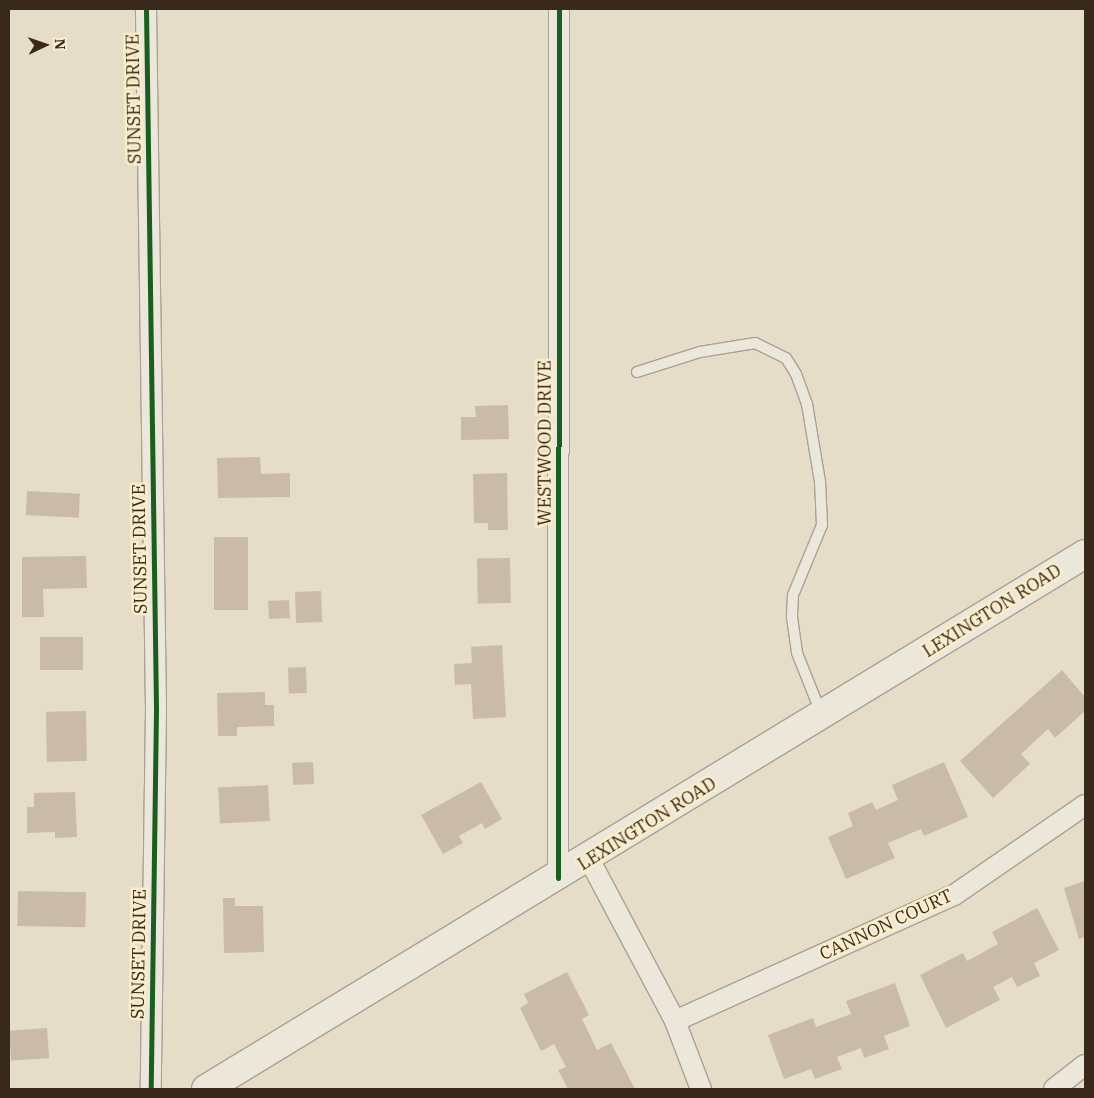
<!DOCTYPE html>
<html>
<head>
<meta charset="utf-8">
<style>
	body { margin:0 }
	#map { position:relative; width:1094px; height:1098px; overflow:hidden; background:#e5ddc8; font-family:"IBM Plex Serif",serif }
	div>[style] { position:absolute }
	.building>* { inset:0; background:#cabba8; transform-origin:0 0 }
	.roads { filter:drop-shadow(1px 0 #a9a192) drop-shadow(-1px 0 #a9a192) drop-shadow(0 1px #a9a192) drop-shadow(0 -1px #a9a192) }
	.lane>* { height:10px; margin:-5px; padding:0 5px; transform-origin:5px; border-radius:5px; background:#ece7db }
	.street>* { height:20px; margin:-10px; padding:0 10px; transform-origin:10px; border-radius:10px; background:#ece7db }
	.secondary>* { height:28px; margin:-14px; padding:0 14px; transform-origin:14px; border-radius:14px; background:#ece7db }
	.cycleway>* { height:5px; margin:-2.5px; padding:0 2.5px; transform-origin:2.5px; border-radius:2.5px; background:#1b5e20 }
	span { translate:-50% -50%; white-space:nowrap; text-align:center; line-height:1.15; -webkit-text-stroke:5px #f9edcb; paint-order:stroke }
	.street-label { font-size:18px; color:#38291a }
	.frame { position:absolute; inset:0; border:10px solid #38291a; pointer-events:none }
	.north { position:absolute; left:20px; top:20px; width:50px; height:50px; -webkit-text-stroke:4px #f9edcb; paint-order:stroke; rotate:87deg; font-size:14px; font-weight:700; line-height:20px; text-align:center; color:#38291a }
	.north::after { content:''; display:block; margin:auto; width:18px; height:22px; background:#38291a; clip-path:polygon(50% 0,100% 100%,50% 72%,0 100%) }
</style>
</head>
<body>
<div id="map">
	<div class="building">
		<i style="clip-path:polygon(508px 405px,509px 439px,461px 440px,461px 417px,476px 417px,475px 406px)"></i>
		<i style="clip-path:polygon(260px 457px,261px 474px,290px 473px,290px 497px,218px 498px,217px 458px)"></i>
		<i style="clip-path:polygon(507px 473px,508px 530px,488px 530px,488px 523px,474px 523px,473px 474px)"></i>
		<i style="left:27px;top:491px;width:53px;height:24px;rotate:3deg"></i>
		<i style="left:214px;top:537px;width:34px;height:73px"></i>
		<i style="clip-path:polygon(86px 556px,87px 588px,43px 589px,44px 617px,22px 617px,22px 557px)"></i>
		<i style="left:510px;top:558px;width:45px;height:33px;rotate:89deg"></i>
		<i style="left:321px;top:591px;width:31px;height:26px;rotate:88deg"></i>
		<i style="left:289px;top:600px;width:18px;height:21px;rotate:87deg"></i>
		<i style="left:40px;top:637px;width:43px;height:33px"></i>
		<i style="clip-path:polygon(502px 645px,506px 717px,473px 719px,471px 684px,455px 685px,454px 664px,472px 663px,471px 647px)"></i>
		<i style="left:306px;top:667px;width:26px;height:18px;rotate:88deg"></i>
		<i style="clip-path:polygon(1062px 670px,1085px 697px,1085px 711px,1055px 738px,1048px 729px,1021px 754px,1030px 764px,993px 798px,960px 761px)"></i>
		<i style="clip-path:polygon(265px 692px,265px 705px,274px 705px,274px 726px,237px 727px,237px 736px,218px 736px,217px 693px)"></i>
		<i style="left:86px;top:711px;width:50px;height:40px;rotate:89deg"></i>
		<i style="left:313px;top:762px;width:22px;height:21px;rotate:87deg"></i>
		<i style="clip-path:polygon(944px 762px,968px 817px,924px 836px,921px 829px,888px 843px,895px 858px,846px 879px,828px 837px,853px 826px,848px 813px,872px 802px,876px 810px,898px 800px,892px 785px)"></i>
		<i style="clip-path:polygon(481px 782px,502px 819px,485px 829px,482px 823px,459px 836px,463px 843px,443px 854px,421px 815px)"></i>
		<i style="left:268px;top:785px;width:36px;height:50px;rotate:87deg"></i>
		<i style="clip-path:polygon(75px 792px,77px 837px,55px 838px,55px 832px,27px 833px,27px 807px,34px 807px,34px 793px)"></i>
		<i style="clip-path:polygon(1085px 881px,1085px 937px,1079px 939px,1064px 888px)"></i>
		<i style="left:18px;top:891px;width:68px;height:35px;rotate:1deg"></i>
		<i style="clip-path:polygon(223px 898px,235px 898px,235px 906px,263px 906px,264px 952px,224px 953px)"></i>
		<i style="clip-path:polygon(1037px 908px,1059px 950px,1034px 963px,1040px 976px,1017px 987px,1012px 977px,993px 987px,1000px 1000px,946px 1028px,920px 975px,963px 953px,967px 961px,998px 944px,992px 932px)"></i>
		<i style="clip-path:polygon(567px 972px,589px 1015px,582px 1019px,597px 1050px,611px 1043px,635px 1089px,568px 1089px,558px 1070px,566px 1067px,554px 1044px,541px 1051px,520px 1008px,528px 1003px,524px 994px)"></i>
		<i style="clip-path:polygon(895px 983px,910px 1026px,884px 1036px,889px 1049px,864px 1058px,861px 1048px,837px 1057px,842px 1069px,815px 1079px,811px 1069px,784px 1079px,768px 1035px,813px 1018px,816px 1027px,851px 1014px,846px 1001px)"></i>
		<i style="left:47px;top:1028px;width:30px;height:38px;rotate:86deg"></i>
	</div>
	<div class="roads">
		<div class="lane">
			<i style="left:637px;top:372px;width:66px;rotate:-17.6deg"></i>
			<i style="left:700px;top:352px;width:56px;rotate:-9.3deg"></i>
			<i style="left:755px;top:343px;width:34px;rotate:26deg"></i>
			<i style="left:786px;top:358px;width:19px;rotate:58deg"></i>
			<i style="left:796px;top:374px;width:32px;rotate:70deg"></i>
			<i style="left:807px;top:404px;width:79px;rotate:80.5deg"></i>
			<i style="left:820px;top:482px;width:43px;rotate:87.3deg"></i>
			<i style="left:822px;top:525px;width:76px;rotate:112.5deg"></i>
			<i style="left:793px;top:595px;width:22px;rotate:93deg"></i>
			<i style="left:792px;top:617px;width:36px;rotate:82deg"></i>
			<i style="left:797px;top:653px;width:65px;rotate:68.2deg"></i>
		</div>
		<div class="street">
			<i style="left:146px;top:9px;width:701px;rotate:89.18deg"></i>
			<i style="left:156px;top:710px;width:379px;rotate:90.8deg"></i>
			<i style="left:589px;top:859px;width:183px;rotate:62deg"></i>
			<i style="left:675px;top:1021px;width:73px;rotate:69.1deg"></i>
			<i style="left:558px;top:878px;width:869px;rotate:-89.93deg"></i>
			<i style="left:675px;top:1021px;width:306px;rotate:-24.3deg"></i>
			<i style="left:954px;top:895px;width:159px;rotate:-34.5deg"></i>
			<i style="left:1054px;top:1089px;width:39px;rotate:-38deg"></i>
		</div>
		<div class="secondary">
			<i style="left:206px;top:1089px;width:1029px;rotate:-31.33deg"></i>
		</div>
	</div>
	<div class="cycleway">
		<i style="left:146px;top:9px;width:701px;rotate:89.18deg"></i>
		<i style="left:156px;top:710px;width:379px;rotate:90.8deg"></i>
		<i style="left:558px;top:878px;width:869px;rotate:-89.93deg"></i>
	</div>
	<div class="street-label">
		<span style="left:134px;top:99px;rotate:-91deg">SUNSET DRIVE</span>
		<span style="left:545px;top:443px;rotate:-90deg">WESTWOOD DRIVE</span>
		<span style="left:140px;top:549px;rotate:-91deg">SUNSET DRIVE</span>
		<span style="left:992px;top:611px;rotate:-32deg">LEXINGTON ROAD</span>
		<span style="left:647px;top:824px;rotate:-32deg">LEXINGTON ROAD</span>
		<span style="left:886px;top:925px;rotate:-25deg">CANNON COURT</span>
		<span style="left:139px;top:954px;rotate:-89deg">SUNSET DRIVE</span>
	</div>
	<div class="frame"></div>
	<div class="north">N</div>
</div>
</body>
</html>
